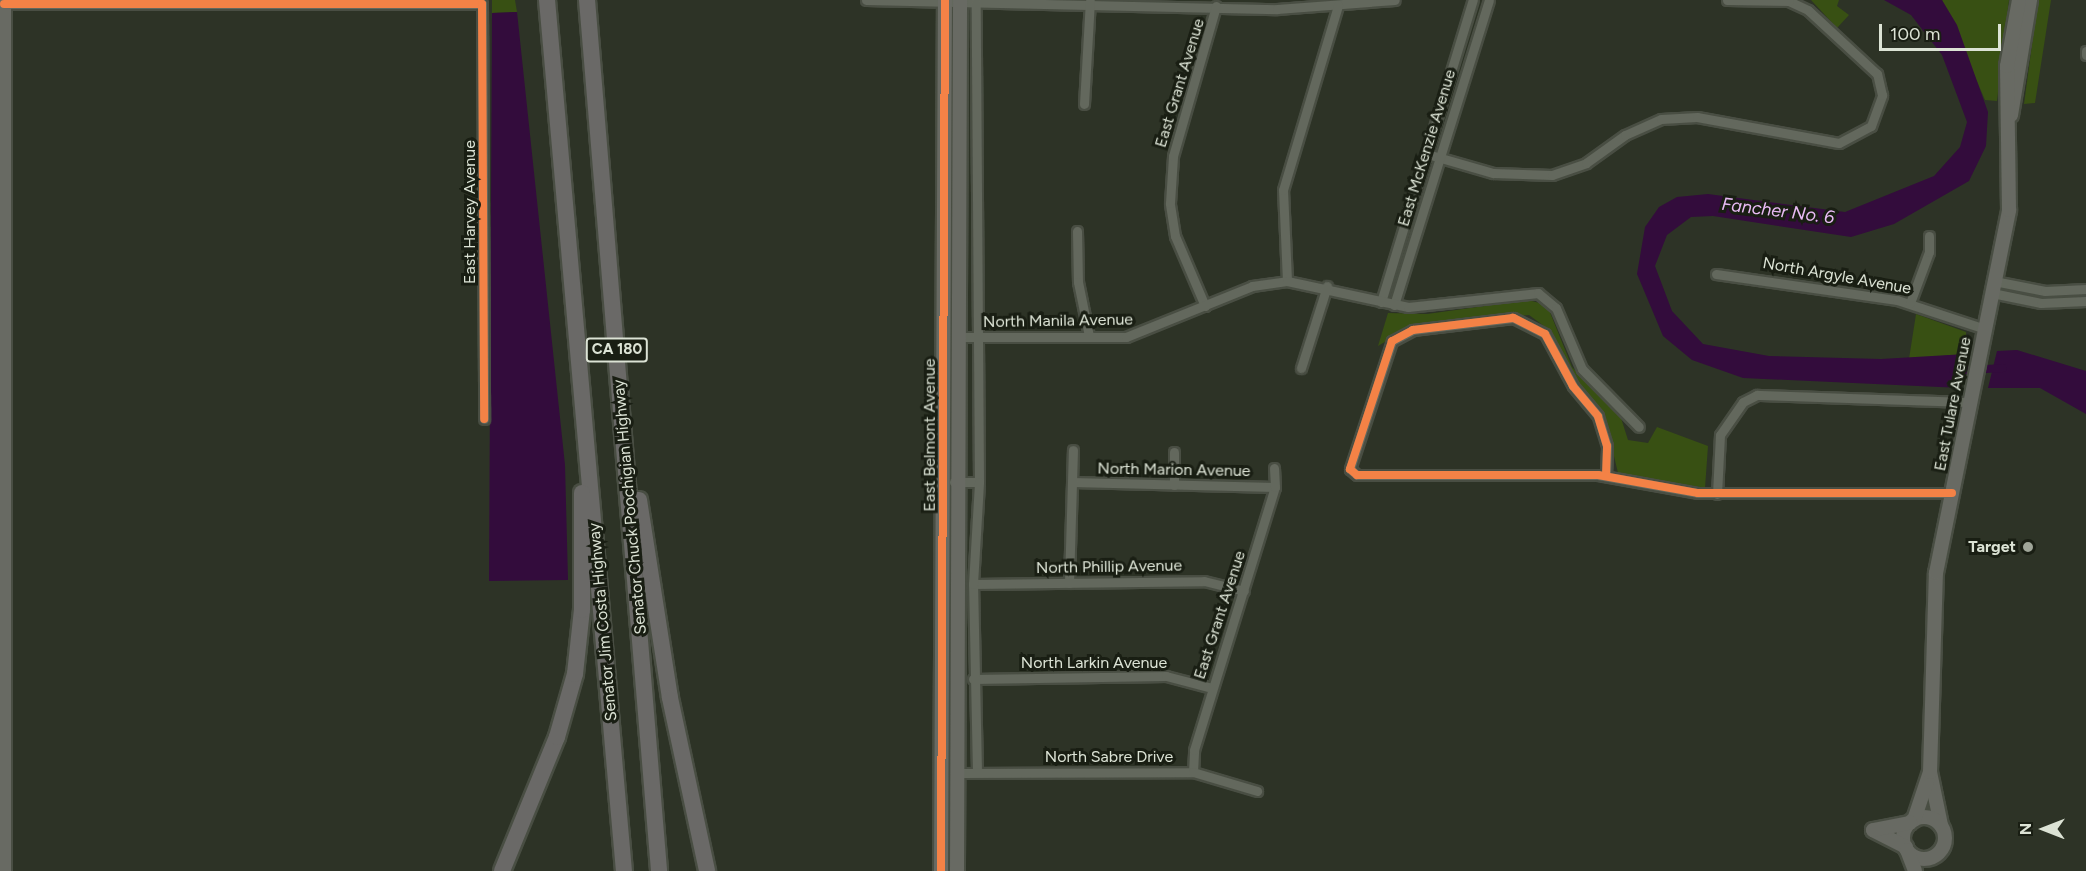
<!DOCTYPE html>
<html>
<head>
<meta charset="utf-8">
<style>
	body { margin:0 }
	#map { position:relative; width:2086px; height:871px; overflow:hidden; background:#2d3326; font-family:Figtree,sans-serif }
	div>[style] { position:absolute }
	.green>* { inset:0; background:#385013 }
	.water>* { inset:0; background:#330c3c }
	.canal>* { height:8px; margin:-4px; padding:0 4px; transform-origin:4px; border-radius:4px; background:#330c3c }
	.roads { filter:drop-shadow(2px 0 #494e43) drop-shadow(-2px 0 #494e43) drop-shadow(0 2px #494e43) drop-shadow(0 -2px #494e43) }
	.street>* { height:9px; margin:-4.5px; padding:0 4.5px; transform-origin:4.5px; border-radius:4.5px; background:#63685d }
	.secondary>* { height:14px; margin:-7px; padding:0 7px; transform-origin:7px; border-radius:7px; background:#686a63 }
	.secondary>.ring { margin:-7px; padding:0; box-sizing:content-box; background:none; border:14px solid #686a63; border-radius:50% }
	.highway>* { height:16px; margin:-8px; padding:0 8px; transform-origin:8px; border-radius:8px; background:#6a6967 }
	.cycleway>* { height:8px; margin:-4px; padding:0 4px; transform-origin:4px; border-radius:4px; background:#f48246 }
	.dots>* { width:16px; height:16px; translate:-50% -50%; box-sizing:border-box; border:3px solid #191e13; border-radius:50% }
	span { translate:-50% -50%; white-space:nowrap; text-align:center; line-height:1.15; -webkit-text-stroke:6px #191e13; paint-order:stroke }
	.shield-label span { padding:2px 4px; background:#191e13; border:2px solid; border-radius:4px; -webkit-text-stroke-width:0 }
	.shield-label { font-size:15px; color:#dce3d5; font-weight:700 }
	.street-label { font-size:16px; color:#dce3d5 }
	.poi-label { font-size:16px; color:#dce3d5; font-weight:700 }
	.right { translate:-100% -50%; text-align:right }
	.water-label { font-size:18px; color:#e8baf4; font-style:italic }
	.north { position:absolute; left:2014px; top:799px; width:60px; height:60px; -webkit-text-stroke:4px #191e13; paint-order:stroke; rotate:270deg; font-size:16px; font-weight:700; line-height:24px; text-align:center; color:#dce3d5 }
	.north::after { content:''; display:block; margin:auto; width:21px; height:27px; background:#dce3d5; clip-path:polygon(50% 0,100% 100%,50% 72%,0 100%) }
	.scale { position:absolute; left:1879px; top:24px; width:122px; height:27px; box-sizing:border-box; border:3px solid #dce3d5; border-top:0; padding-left:8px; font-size:18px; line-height:21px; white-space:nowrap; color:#dce3d5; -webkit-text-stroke:4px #191e13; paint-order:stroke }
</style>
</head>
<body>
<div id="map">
	<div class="green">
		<i style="clip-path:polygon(492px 0,515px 0,517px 12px,492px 13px)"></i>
		<i style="clip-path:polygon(1811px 0,1839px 0,1837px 6px,1849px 15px,1837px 28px)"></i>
		<i style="clip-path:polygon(1942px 0,2009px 0,1997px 101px,1985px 100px)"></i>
		<i style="clip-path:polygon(2038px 0,2051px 0,2035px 103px,2024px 104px)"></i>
		<i style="clip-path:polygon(1528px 300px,1547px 305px,1572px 367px,1621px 418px,1628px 440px,1648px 443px,1657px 427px,1708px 446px,1705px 488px,1618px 473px,1604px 414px,1568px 370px,1548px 329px,1529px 315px,1413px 325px,1378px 346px,1388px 313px,1427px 314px)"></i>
		<i style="clip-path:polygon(1916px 314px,1966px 332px,1966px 354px,1909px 359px)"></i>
	</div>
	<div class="water">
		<i style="clip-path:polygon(1884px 0,1942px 0,1957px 25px,1988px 112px,1986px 146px,1969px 181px,1894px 224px,1851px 237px,1713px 216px,1691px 217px,1667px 235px,1655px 266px,1672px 311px,1703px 344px,1769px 356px,1881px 359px,1966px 354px,1961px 388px,1743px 378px,1692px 360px,1663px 336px,1637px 274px,1645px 227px,1659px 207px,1677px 197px,1708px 194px,1845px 212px,1934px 176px,1960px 147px,1967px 122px,1942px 55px,1911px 15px)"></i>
		<i style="clip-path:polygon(517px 12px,565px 465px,568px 580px,489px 581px,492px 13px)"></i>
		<i style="clip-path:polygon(2017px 350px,2086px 371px,2086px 414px,2040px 388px,1988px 388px,1997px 351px)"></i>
	</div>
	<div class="canal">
		<i style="left:1953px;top:371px;width:50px;rotate:-3.4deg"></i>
	</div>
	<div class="roads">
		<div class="street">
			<i style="left:866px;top:0;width:411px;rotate:1.3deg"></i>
			<i style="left:1277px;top:9px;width:118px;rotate:-4.4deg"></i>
			<i style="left:4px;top:4px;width:478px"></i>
			<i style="left:482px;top:4px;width:415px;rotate:89.7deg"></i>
			<i style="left:2086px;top:51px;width:4px;rotate:90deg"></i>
			<i style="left:1084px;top:104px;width:103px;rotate:-86.7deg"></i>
			<i style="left:1427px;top:154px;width:69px;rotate:16.1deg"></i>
			<i style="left:1493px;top:173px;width:59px;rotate:1.9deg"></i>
			<i style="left:1552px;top:175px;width:36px;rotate:-19deg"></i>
			<i style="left:1586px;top:163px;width:48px;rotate:-35.7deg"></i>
			<i style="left:1625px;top:135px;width:39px;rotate:-24deg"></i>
			<i style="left:1661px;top:119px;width:36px;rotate:-3deg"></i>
			<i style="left:1697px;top:117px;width:144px;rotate:10.4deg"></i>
			<i style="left:1839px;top:143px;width:36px;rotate:-28deg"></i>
			<i style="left:1871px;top:126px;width:33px;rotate:-70deg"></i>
			<i style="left:1882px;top:95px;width:22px;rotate:-103deg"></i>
			<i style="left:1877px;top:74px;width:94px;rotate:-137.2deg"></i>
			<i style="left:1808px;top:10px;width:21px;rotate:-155deg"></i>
			<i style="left:1789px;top:1px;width:62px;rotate:-179.1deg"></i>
			<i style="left:1077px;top:231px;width:51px;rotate:88.9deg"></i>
			<i style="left:1078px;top:282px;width:55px;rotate:78.5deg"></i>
			<i style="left:1716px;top:274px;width:183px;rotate:8.2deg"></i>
			<i style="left:1897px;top:300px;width:93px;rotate:18.2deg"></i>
			<i style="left:1287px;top:281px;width:91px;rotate:-92.5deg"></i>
			<i style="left:1283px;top:190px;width:193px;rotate:-73.4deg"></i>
			<i style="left:1994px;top:281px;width:52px;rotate:11.1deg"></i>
			<i style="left:2045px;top:291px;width:41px;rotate:-2.8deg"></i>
			<i style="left:1992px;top:293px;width:50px;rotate:11.5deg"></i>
			<i style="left:2041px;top:303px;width:45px;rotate:-2.5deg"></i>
			<i style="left:1381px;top:302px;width:316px;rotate:-73.1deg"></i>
			<i style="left:1910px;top:303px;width:54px;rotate:-69.6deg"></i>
			<i style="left:1929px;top:252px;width:16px;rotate:-90deg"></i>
			<i style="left:1394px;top:305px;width:319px;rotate:-72.7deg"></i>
			<i style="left:1205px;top:306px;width:76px;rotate:-113.2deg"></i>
			<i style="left:1175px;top:236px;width:33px;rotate:-99deg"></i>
			<i style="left:1170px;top:203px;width:47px;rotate:-86.3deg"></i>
			<i style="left:1173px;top:156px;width:156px;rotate:-74deg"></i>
			<i style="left:959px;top:337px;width:167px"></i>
			<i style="left:1126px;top:337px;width:136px;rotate:-22deg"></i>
			<i style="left:1252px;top:286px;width:35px;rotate:-8deg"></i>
			<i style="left:1287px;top:281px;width:124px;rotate:12.1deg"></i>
			<i style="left:1408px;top:307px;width:131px;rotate:-6.1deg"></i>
			<i style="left:1538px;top:293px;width:23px;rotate:40deg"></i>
			<i style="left:1556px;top:308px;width:66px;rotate:66.9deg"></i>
			<i style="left:1582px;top:369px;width:81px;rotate:45.5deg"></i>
			<i style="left:1301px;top:368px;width:86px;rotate:-72.4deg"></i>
			<i style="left:1606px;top:476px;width:30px;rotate:-88deg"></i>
			<i style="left:1607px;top:446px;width:31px;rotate:-107deg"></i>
			<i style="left:1598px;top:416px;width:39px;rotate:-130deg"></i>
			<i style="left:1573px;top:386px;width:59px;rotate:-118.3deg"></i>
			<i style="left:1545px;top:334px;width:36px;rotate:-153deg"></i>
			<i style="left:1513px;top:318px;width:101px;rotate:173.2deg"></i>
			<i style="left:1413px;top:330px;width:24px;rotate:152deg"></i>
			<i style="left:1392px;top:341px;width:135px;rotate:108.2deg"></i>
			<i style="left:1350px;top:469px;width:9px;rotate:41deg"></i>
			<i style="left:1357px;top:475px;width:241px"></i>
			<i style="left:1598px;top:475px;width:102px;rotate:10.2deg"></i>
			<i style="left:1698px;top:493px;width:254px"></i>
			<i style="left:954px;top:482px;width:25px"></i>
			<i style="left:979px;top:482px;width:480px;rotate:-90.4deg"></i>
			<i style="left:1072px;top:482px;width:203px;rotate:1.4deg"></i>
			<i style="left:1174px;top:485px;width:33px;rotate:-90deg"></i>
			<i style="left:1717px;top:494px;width:59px;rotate:-87.1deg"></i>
			<i style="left:1720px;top:435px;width:40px;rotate:-55.1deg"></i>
			<i style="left:1743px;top:402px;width:16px;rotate:-27deg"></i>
			<i style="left:1757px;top:395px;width:213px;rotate:1.9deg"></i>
			<i style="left:1069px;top:583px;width:133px;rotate:-88.3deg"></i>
			<i style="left:973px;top:584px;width:231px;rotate:-0.7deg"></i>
			<i style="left:1204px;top:581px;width:41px;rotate:14deg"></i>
			<i style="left:973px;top:679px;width:193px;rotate:-0.9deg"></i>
			<i style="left:1166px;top:676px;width:48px;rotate:14.6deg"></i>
			<i style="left:977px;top:772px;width:188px;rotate:-91.2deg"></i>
			<i style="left:973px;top:584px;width:102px;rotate:-86.6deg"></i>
			<i style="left:1193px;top:772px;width:22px;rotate:-87deg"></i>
			<i style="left:1194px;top:750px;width:275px;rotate:-72.9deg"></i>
			<i style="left:1275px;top:487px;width:19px;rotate:-93deg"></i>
			<i style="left:958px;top:773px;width:235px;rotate:-0.2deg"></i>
			<i style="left:1193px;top:772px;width:67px;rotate:16.5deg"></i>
		</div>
		<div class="secondary">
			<i style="left:4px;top:0;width:871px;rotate:90deg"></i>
			<i style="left:2011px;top:115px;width:117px;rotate:-80.6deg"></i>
			<i style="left:1930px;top:772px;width:54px;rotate:78.3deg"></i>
			<i class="ring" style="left:1903px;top:817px;width:28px;height:28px"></i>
			<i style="left:1914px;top:820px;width:51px;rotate:-71.6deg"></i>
			<i style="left:1930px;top:772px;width:199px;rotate:-88.3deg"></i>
			<i style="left:1936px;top:573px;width:370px;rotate:-78.6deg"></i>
			<i style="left:2009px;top:210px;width:144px;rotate:-90.8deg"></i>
			<i style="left:2007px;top:66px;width:67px;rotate:-79.7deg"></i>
			<i style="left:1906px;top:847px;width:37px;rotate:-153deg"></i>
			<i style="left:1873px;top:830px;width:38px;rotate:-11deg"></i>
			<i style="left:1907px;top:850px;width:22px;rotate:69deg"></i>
			<i style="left:941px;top:871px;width:871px;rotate:-89.74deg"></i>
			<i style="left:957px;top:871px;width:871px;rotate:-89.8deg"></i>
		</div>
		<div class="highway">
			<i style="left:547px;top:0;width:874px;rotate:84.95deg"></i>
			<i style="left:587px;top:0;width:874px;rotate:85.27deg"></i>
			<i style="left:639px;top:500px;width:200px;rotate:81.1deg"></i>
			<i style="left:670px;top:698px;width:177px;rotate:77.9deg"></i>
			<i style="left:502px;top:871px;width:145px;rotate:-67.7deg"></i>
			<i style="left:557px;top:737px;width:66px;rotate:-74.1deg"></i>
			<i style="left:575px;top:674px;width:64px;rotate:-83.8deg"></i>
			<i style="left:582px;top:610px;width:117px;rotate:-90deg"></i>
		</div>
	</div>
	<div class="cycleway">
		<i style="left:4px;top:4px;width:478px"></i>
		<i style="left:482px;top:4px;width:415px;rotate:89.7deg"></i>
		<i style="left:1606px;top:476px;width:30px;rotate:-88deg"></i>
		<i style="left:1607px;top:446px;width:31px;rotate:-107deg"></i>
		<i style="left:1598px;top:416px;width:39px;rotate:-130deg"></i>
		<i style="left:1573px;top:386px;width:59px;rotate:-118.3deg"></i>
		<i style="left:1545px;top:334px;width:36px;rotate:-153deg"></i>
		<i style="left:1513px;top:318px;width:101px;rotate:173.2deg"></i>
		<i style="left:1413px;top:330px;width:24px;rotate:152deg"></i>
		<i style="left:1392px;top:341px;width:135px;rotate:108.2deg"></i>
		<i style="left:1350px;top:469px;width:9px;rotate:41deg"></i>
		<i style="left:1357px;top:475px;width:241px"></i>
		<i style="left:1598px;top:475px;width:102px;rotate:10.2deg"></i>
		<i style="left:1698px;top:493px;width:254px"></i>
		<i style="left:941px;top:871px;width:871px;rotate:-89.74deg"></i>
	</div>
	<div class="dots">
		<i style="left:2028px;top:547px;background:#9fa598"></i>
	</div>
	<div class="shield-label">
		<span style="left:617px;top:350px">CA 180</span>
	</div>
	<div class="street-label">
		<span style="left:1180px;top:83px;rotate:-73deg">East Grant Avenue</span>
		<span style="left:1427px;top:148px;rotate:-73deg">East McKenzie Avenue</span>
		<span style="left:470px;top:212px;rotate:-90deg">East Harvey Avenue</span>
		<span style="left:1837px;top:276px;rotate:10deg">North Argyle Avenue</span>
		<span style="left:1058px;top:321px;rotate:-1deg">North Manila Avenue</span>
		<span style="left:1953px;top:404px;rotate:-79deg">East Tulare Avenue</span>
		<span style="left:930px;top:435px;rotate:-90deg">East Belmont Avenue</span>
		<span style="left:1174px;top:470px;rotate:1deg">North Marion Avenue</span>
		<span style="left:630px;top:507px;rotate:-95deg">Senator Chuck Poochigian Highway</span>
		<span style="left:1109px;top:567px;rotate:-1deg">North Phillip Avenue</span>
		<span style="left:1220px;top:615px;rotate:-72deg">East Grant Avenue</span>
		<span style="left:603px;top:622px;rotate:-95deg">Senator Jim Costa Highway</span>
		<span style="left:1094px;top:663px">North Larkin Avenue</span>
		<span style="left:1109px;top:757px">North Sabre Drive</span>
	</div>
	<div class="poi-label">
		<span class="right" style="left:2016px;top:547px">Target</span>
	</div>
	<div class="water-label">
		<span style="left:1778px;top:211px;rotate:7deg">Fancher No. 6</span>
	</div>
	<div class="north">N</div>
	<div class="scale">100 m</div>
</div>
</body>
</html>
